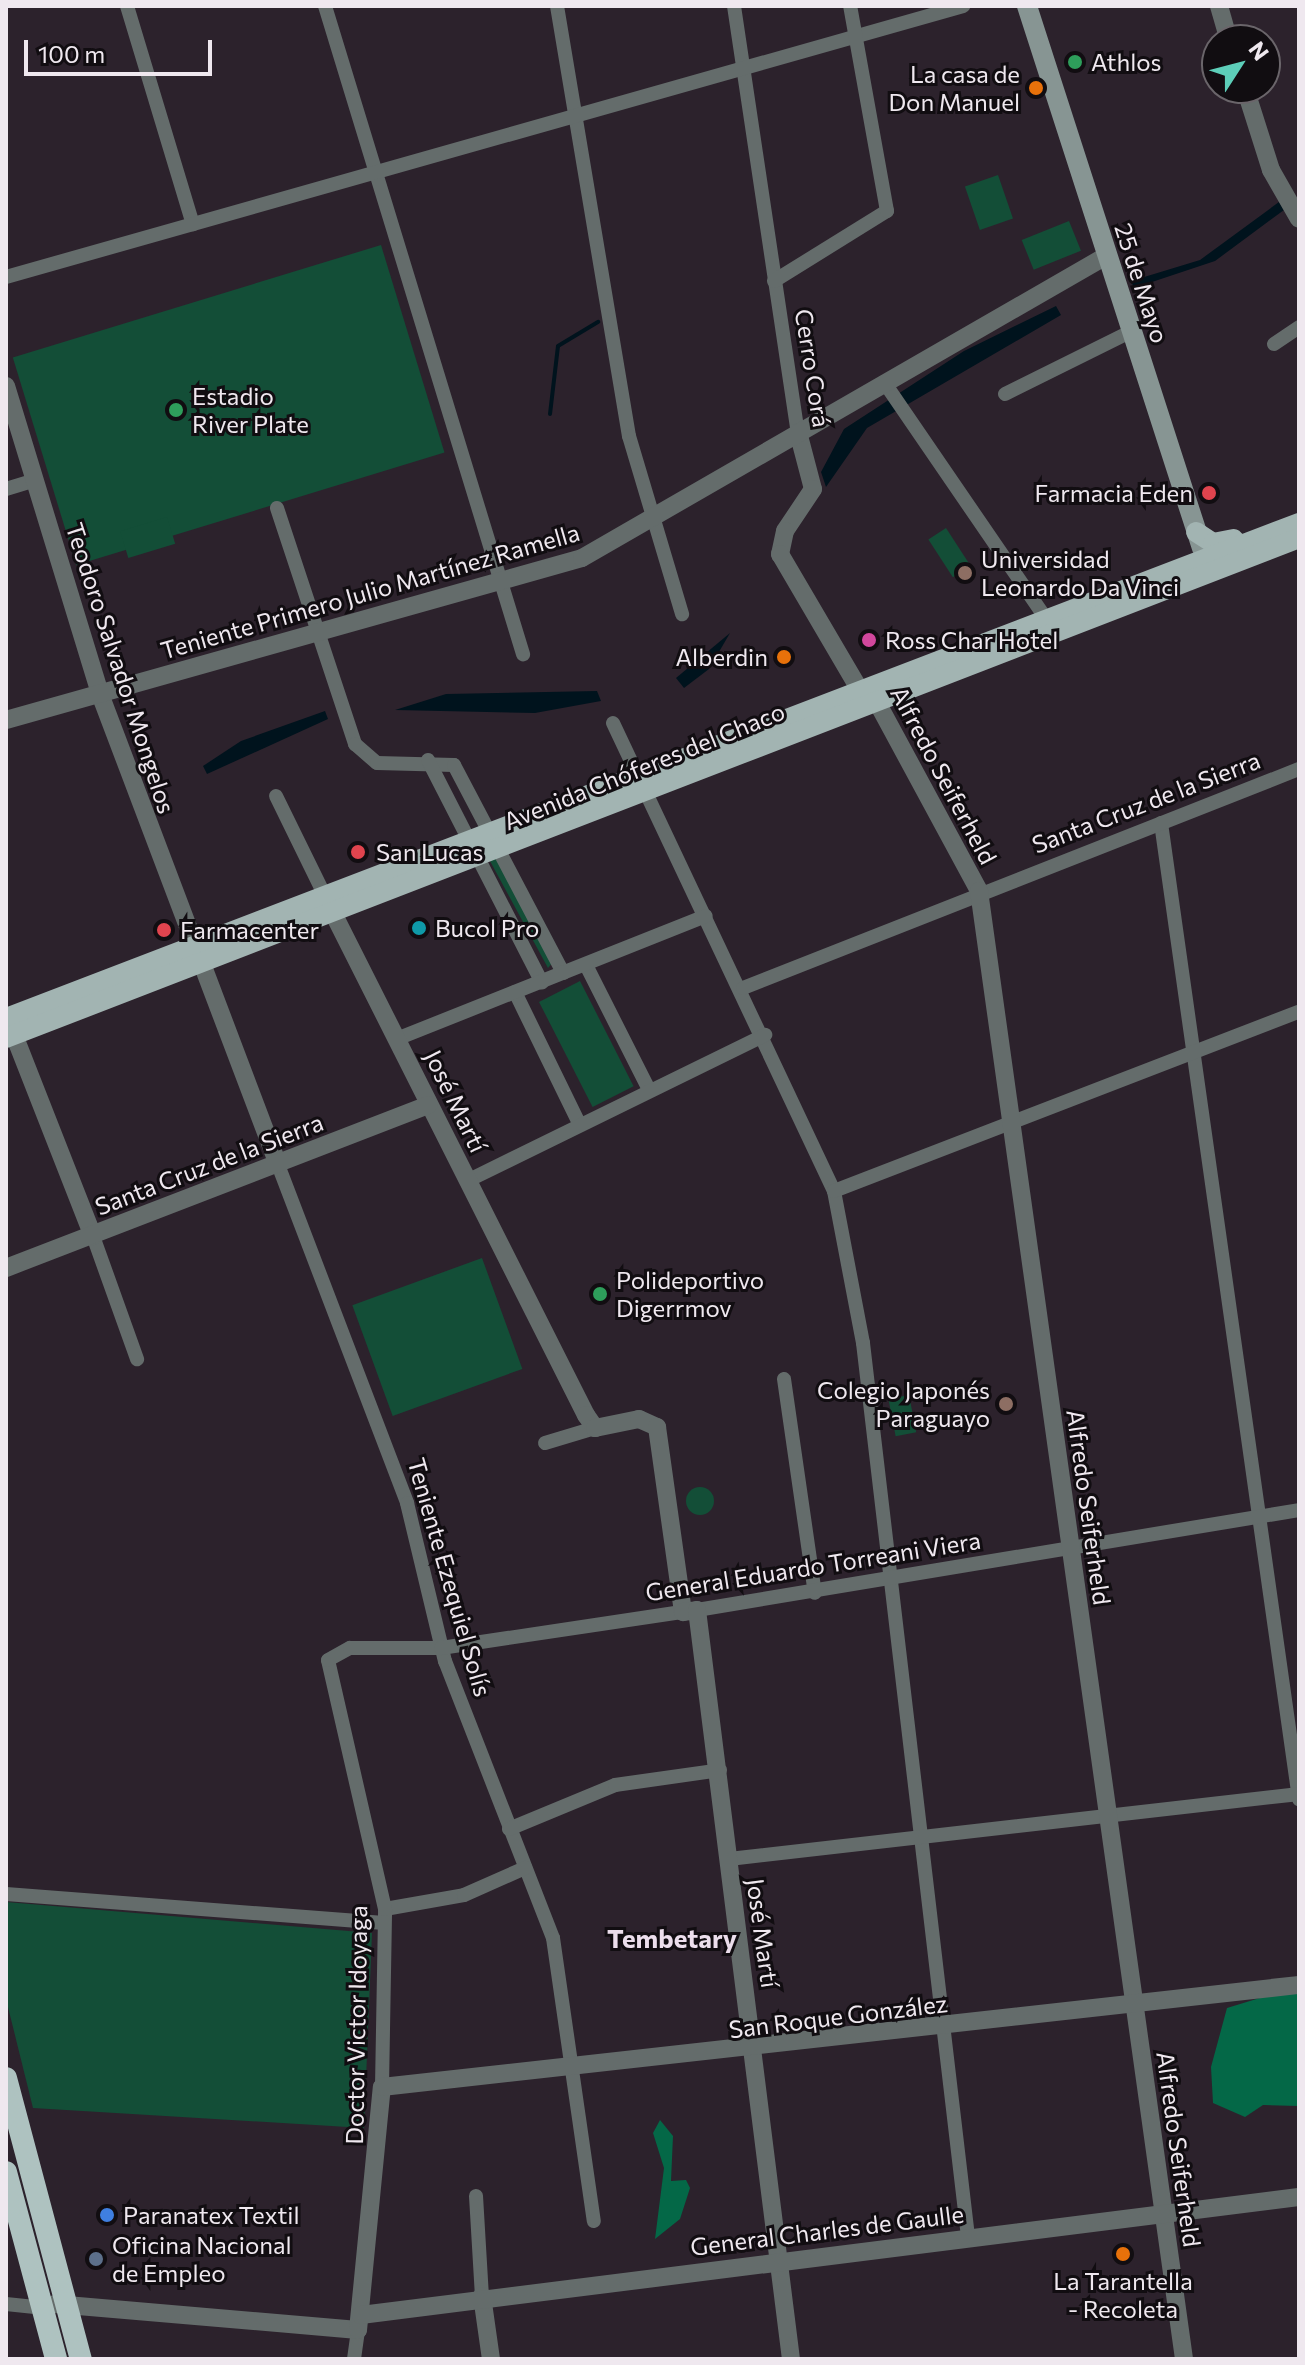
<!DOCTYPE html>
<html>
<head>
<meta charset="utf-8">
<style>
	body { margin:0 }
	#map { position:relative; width:1305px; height:2365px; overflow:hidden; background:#2c222c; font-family:Commissioner,sans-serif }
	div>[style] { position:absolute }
	.green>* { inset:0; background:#134e37; transform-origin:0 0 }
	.round { border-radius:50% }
	.forest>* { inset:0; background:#046847 }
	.water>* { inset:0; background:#00131d }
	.stream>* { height:4px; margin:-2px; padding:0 2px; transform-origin:2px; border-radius:2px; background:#00131d }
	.minor>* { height:14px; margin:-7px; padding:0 7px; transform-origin:7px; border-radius:7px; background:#646c6b }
	.tertiary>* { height:18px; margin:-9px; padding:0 9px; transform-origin:9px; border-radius:9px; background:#646c6b }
	.secondary>* { height:20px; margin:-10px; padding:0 10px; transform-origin:10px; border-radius:10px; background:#879593 }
	.primary>* { height:20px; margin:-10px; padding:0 10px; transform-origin:10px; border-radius:10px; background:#a2b4b2 }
	.trunk>* { height:22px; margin:-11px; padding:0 11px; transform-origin:11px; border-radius:11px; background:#aec2c0 }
	.dots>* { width:22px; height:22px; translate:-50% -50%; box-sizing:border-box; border:4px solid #110d11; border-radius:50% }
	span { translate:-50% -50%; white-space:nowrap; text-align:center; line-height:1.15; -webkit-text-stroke:6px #110d11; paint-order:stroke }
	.poi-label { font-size:24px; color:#efe8ef }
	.left { translate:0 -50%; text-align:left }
	.right { translate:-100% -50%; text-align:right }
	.street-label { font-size:24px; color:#efe8ef }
	.neighbourhood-label { font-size:26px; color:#ecdeec; font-weight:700 }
	.frame { position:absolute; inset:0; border:8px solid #efe8ef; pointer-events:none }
	.north { position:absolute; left:1201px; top:24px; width:80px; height:80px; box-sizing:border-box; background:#110d11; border:2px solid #6a656a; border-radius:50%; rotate:54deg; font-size:22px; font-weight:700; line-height:32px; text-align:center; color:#efe8ef }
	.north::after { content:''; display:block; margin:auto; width:28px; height:36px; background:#5dceb9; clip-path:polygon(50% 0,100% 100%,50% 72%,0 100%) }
	.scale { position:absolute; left:24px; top:40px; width:188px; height:36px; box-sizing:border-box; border:4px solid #efe8ef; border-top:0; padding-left:10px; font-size:24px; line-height:28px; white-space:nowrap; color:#efe8ef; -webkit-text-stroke:6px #110d11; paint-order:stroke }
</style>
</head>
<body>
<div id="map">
	<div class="green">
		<i style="left:998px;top:175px;width:46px;height:35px;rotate:71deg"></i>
		<i style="left:1069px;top:221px;width:32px;height:51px;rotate:68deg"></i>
		<i style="left:381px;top:245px;width:217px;height:385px;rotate:73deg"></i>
		<i style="left:167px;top:517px;width:28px;height:49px;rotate:73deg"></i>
		<i style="left:946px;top:528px;width:45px;height:21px;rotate:57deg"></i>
		<i style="clip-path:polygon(496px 857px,552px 963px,548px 968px,490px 861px)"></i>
		<i style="left:580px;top:981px;width:118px;height:46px;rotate:63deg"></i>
		<i style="left:482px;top:1258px;width:118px;height:138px;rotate:70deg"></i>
		<i style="left:909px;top:1395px;width:38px;height:21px;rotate:79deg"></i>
		<i class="round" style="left:686px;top:1487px;width:28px;height:28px"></i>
		<i style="clip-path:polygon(6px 1902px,372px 1933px,364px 2128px,33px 2108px,6px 1999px)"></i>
	</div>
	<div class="forest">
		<i style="clip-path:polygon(1299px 1986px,1299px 2106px,1263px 2105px,1245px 2117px,1213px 2103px,1211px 2067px,1227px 2008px)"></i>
		<i style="clip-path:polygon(660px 2120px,673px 2136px,671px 2181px,686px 2180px,690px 2188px,680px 2219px,655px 2239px,664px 2168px,653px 2133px)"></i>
	</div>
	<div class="water">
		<i style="clip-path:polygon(1279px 202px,1284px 210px,1215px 261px,1134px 288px,1131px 281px,1200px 260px)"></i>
		<i style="clip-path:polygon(1056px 306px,1061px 315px,867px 428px,826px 487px,821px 472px,844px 429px,964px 351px)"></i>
		<i style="clip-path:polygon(730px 633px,709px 669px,684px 688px,676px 678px)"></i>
		<i style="clip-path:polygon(597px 691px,601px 701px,535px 713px,395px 710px,446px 694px)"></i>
		<i style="clip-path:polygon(325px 711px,328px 719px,207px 774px,203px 766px,241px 741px)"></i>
	</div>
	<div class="stream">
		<i style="left:550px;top:414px;width:68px;rotate:-83.3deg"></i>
		<i style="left:558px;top:346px;width:47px;rotate:-31deg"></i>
	</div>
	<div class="minor">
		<i style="left:127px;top:6px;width:228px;rotate:73.2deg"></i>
		<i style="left:325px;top:6px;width:678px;rotate:73.01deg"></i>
		<i style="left:557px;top:6px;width:436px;rotate:80.5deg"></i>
		<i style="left:629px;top:436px;width:186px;rotate:73.4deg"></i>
		<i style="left:734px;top:6px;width:431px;rotate:81.5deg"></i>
		<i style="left:6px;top:277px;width:995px;rotate:-15.81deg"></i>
		<i style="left:774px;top:281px;width:133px;rotate:-31.8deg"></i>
		<i style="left:887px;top:211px;width:208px;rotate:-100.2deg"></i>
		<i style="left:1274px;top:344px;width:30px;rotate:-34deg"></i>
		<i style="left:884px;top:382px;width:293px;rotate:55.6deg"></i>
		<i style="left:1005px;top:394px;width:140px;rotate:-26.4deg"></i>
		<i style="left:6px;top:489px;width:30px;rotate:-17deg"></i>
		<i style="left:277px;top:508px;width:249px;rotate:71.7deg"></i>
		<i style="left:355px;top:744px;width:29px;rotate:41deg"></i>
		<i style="left:377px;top:763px;width:77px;rotate:1.5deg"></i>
		<i style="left:454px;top:765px;width:235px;rotate:62.3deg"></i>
		<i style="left:613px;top:723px;width:518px;rotate:64.72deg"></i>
		<i style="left:834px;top:1191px;width:155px;rotate:79.2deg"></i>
		<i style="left:863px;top:1343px;width:900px;rotate:83.3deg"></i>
		<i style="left:428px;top:760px;width:250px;rotate:62.9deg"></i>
		<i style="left:276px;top:796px;width:114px;rotate:63.9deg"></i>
		<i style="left:1161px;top:823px;width:986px;rotate:81.95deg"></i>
		<i style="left:586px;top:965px;width:138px;rotate:63.2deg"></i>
		<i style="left:743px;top:988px;width:598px;rotate:-21.5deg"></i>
		<i style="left:515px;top:992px;width:148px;rotate:64deg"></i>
		<i style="left:399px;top:1038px;width:330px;rotate:-21.7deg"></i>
		<i style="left:277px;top:1162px;width:365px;rotate:69.1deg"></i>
		<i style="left:407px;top:1503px;width:163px;rotate:76.5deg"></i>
		<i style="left:445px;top:1661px;width:297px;rotate:68.7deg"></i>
		<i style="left:553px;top:1938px;width:286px;rotate:81.8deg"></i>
		<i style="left:469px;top:1180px;width:330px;rotate:-26.1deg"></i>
		<i style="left:834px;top:1191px;width:498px;rotate:-21.1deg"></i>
		<i style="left:93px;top:1236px;width:131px;rotate:70.3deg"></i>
		<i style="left:784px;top:1379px;width:216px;rotate:81.8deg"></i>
		<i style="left:545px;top:1443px;width:52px;rotate:-16.7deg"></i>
		<i style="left:697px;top:1610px;width:610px;rotate:-9.43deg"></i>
		<i style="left:509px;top:1829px;width:115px;rotate:-22.5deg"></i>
		<i style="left:615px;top:1785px;width:106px;rotate:-8.1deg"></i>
		<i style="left:729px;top:1859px;width:574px;rotate:-6.51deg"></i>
		<i style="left:6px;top:1894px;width:379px;rotate:4.4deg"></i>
		<i style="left:385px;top:1909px;width:80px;rotate:-10deg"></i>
		<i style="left:464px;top:1895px;width:67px;rotate:-23.9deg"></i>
		<i style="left:382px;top:2087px;width:178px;rotate:-89deg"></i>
		<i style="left:385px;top:1909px;width:255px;rotate:-102.9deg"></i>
		<i style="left:328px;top:1660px;width:25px;rotate:-29deg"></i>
		<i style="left:350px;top:1648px;width:91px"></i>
		<i style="left:441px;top:1648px;width:245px;rotate:-8.5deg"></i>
		<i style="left:476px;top:2196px;width:100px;rotate:86.6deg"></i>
		<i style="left:6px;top:2304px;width:36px;rotate:6deg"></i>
		<i style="left:354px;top:2359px;width:29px;rotate:-82deg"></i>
	</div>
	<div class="tertiary">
		<i style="left:1219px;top:6px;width:35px;rotate:74deg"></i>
		<i style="left:1245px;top:88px;width:86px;rotate:72.4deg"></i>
		<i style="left:1271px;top:170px;width:56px;rotate:60.3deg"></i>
		<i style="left:6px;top:386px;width:322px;rotate:73deg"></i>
		<i style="left:100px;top:694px;width:500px;rotate:69.28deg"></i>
		<i style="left:798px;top:432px;width:59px;rotate:75.3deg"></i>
		<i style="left:813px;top:489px;width:50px;rotate:123.7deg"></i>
		<i style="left:785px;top:531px;width:24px;rotate:102deg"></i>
		<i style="left:780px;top:554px;width:172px;rotate:59.6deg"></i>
		<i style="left:871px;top:691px;width:227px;rotate:61.6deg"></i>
		<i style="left:979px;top:891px;width:1482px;rotate:82.05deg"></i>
		<i style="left:6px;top:720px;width:598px;rotate:-15.71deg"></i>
		<i style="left:582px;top:558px;width:605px;rotate:-29.96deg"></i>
		<i style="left:327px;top:901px;width:576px;rotate:63.26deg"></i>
		<i style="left:586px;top:1415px;width:16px;rotate:55deg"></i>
		<i style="left:595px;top:1428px;width:45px;rotate:-11.6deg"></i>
		<i style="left:639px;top:1419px;width:20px;rotate:24deg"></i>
		<i style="left:657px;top:1427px;width:187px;rotate:82deg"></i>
		<i style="left:683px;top:1612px;width:14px;rotate:-8deg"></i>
		<i style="left:697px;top:1610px;width:755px;rotate:82.85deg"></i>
		<i style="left:9px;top:1022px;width:230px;rotate:68.6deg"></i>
		<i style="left:6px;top:1268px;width:453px;rotate:-21.1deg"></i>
		<i style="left:482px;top:2296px;width:64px;rotate:81.9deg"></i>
		<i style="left:55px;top:2304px;width:304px;rotate:4.9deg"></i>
		<i style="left:358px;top:2330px;width:244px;rotate:-84.4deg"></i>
		<i style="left:382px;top:2087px;width:923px;rotate:-6.35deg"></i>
		<i style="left:361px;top:2315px;width:945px;rotate:-7.17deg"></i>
	</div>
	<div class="secondary">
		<i style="left:1027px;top:6px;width:570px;rotate:72.11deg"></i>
	</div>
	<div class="primary">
		<i style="left:1196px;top:532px;width:20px;rotate:33deg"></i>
		<i style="left:1213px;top:543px;width:21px;rotate:-11deg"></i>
		<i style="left:6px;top:1018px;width:1385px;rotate:-20.95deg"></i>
		<i style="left:6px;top:1038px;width:1386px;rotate:-21.14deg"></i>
	</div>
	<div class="trunk">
		<i style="left:6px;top:2078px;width:291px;rotate:75.1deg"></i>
		<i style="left:6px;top:2172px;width:194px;rotate:75deg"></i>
	</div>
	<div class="dots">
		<i style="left:1075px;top:62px;background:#2e9e5b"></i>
		<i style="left:1036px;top:88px;background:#e8710a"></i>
		<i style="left:176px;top:410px;background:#2e9e5b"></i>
		<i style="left:1209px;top:493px;background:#e0444e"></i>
		<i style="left:965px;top:573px;background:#8d6e63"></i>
		<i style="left:869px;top:640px;background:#d1479c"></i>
		<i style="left:784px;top:657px;background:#e8710a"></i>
		<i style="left:358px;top:852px;background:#e0444e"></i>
		<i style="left:419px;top:928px;background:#0f9aa8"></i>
		<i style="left:164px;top:930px;background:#e0444e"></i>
		<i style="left:600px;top:1294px;background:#2e9e5b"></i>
		<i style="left:1006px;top:1404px;background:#8d6e63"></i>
		<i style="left:107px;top:2215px;background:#3f7fe0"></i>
		<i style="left:1123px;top:2254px;background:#e8710a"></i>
		<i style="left:96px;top:2259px;background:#5c6f8a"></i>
	</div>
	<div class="poi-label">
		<span class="left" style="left:1091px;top:62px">Athlos</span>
		<span class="right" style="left:1020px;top:88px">La casa de<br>Don Manuel</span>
		<span class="left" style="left:192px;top:410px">Estadio<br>River Plate</span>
		<span class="right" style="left:1193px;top:493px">Farmacia Eden</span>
		<span class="left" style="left:981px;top:573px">Universidad<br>Leonardo Da Vinci</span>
		<span class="left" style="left:885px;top:640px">Ross Char Hotel</span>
		<span class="right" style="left:768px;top:657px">Alberdin</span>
		<span class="left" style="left:376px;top:852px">San Lucas</span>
		<span class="left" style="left:435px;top:928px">Bucol Pro</span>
		<span class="left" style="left:180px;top:930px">Farmacenter</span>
		<span class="left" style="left:616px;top:1294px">Polideportivo<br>Digerrmov</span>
		<span class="right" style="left:990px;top:1404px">Colegio Japonés<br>Paraguayo</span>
		<span class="left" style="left:123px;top:2215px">Paranatex Textil</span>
		<span class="left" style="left:112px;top:2259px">Oficina Nacional<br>de Empleo</span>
		<span style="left:1123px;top:2295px">La Tarantella<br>- Recoleta</span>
	</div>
	<div class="street-label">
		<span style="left:1142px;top:283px;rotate:72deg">25 de Mayo</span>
		<span style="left:813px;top:368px;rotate:81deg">Cerro Corá</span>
		<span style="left:370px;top:591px;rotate:-16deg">Teniente Primero Julio Martínez Ramella</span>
		<span style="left:121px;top:668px;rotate:72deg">Teodoro Salvador Mongelos</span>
		<span style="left:644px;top:766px;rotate:-22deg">Avenida Chóferes del Chaco</span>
		<span style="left:944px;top:775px;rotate:62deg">Alfredo Seiferheld</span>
		<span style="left:1146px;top:802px;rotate:-21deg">Santa Cruz de la Sierra</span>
		<span style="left:456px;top:1101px;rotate:64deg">José Martí</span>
		<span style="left:209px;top:1164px;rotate:-21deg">Santa Cruz de la Sierra</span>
		<span style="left:1089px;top:1507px;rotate:82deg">Alfredo Seiferheld</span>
		<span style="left:813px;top:1566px;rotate:-9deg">General Eduardo Torreani Viera</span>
		<span style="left:450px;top:1577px;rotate:74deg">Teniente Ezequiel Solís</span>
		<span style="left:763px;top:1933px;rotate:82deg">José Martí</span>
		<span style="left:838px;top:2016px;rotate:-7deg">San Roque González</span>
		<span style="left:356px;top:2025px;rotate:-89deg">Doctor Victor Idoyaga</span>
		<span style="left:1179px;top:2149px;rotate:82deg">Alfredo Seiferheld</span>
		<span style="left:827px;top:2230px;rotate:-7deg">General Charles de Gaulle</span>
	</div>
	<div class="neighbourhood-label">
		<span style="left:672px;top:1938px">Tembetary</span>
	</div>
	<div class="frame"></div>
	<div class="north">N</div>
	<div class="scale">100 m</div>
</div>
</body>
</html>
